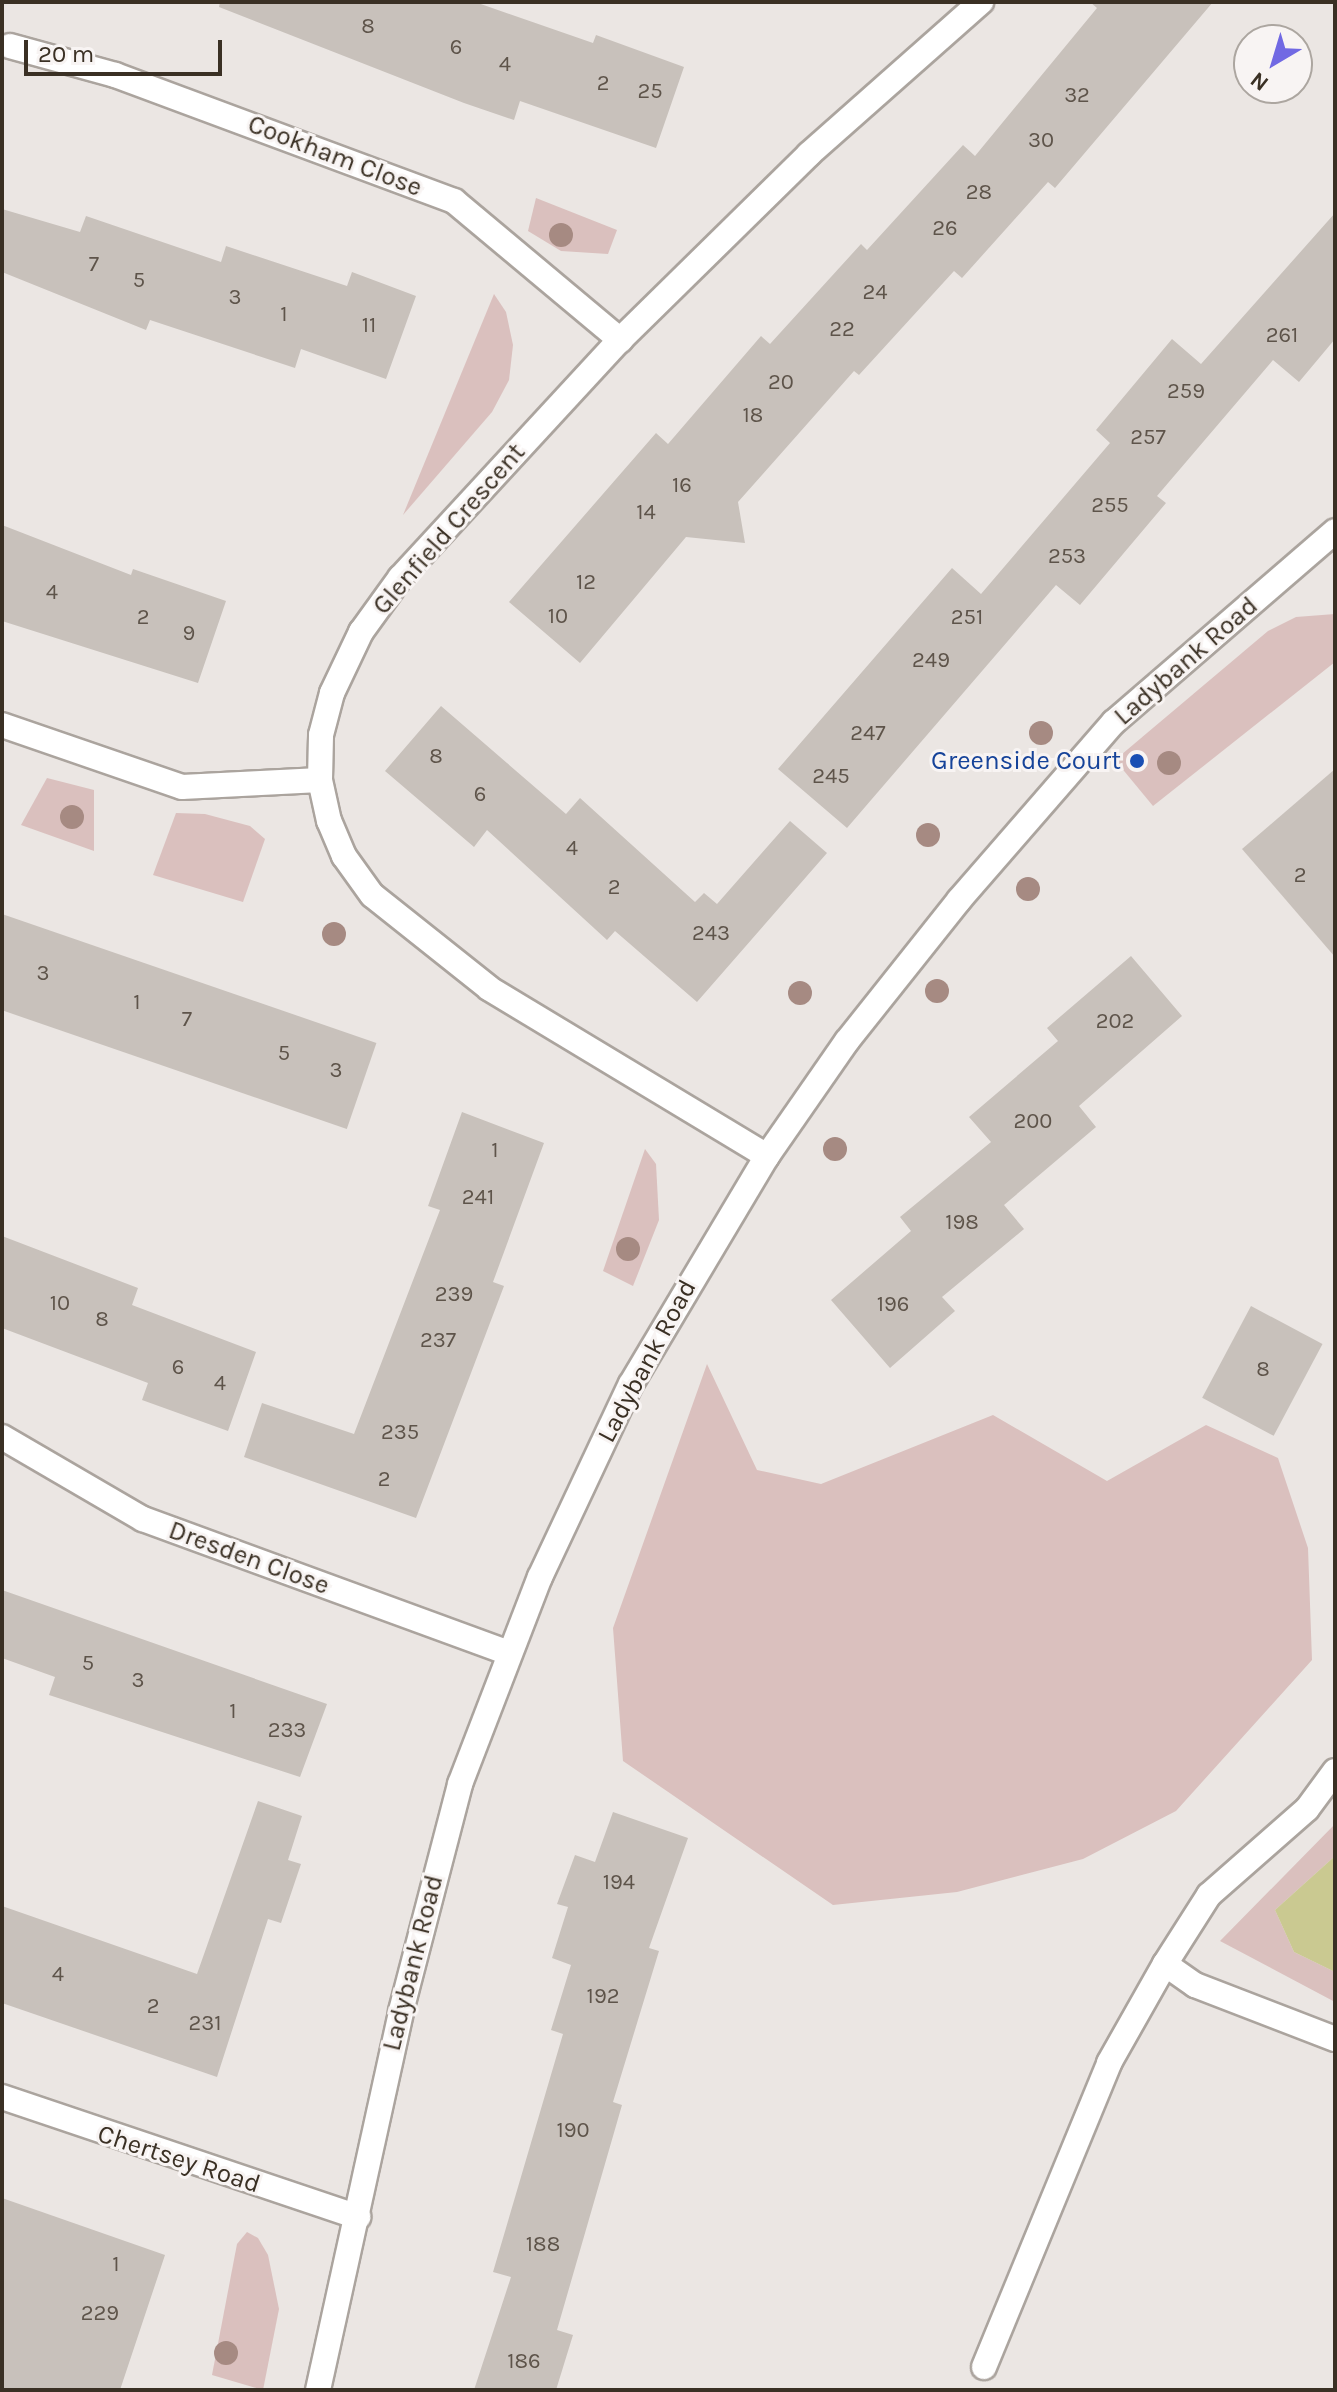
<!DOCTYPE html>
<html>
<head>
<meta charset="utf-8">
<style>
	body { margin:0 }
	#map { position:relative; width:1337px; height:2392px; overflow:hidden; background:#ebe6e3; font-family:Karla,sans-serif }
	div>[style] { position:absolute }
	.green>* { inset:0; background:#dac0be }
	.water>* { inset:0; background:#cac991 }
	.building>* { inset:0; background:#c8c1bb; transform-origin:0 0 }
	.roads { filter:drop-shadow(2px 0 #aba49e) drop-shadow(-2px 0 #aba49e) drop-shadow(0 2px #aba49e) drop-shadow(0 -2px #aba49e) }
	.service>* { height:24px; margin:-12px; padding:0 12px; transform-origin:12px; border-radius:12px; background:#fff }
	.minor>* { height:24px; margin:-12px; padding:0 12px; transform-origin:12px; border-radius:12px; background:#fff }
	.tertiary>* { height:24px; margin:-12px; padding:0 12px; transform-origin:12px; border-radius:12px; background:#fff }
	.trees>* { width:24px; height:24px; margin:-12px; border-radius:50%; background:#a68a82 }
	.dots>* { width:22px; height:22px; translate:-50% -50%; box-sizing:border-box; border:4px solid #f8f4f3; border-radius:50% }
	span { translate:-50% -50%; white-space:nowrap; text-align:center; line-height:1.15; -webkit-text-stroke:6px #f8f4f3; paint-order:stroke }
	.number-label { font-size:22px; color:#5e544a }
	.number-label span { -webkit-text-stroke-width:0 }
	.street-label { font-size:26px; color:#3a3024 }
	.transit-label { font-size:26px; color:#164399 }
	.right { translate:-100% -50%; text-align:right }
	.frame { position:absolute; inset:0; border:4px solid #3a3024; pointer-events:none }
	.north { position:absolute; left:1233px; top:24px; width:80px; height:80px; box-sizing:border-box; background:#f8f4f3; border:2px solid #aca6a0; border-radius:50%; rotate:218deg; font-size:22px; font-weight:700; line-height:32px; text-align:center; color:#3a3024 }
	.north::after { content:''; display:block; margin:auto; width:28px; height:36px; background:#7169e3; clip-path:polygon(50% 0,100% 100%,50% 72%,0 100%) }
	.scale { position:absolute; left:24px; top:40px; width:198px; height:36px; box-sizing:border-box; border:4px solid #3a3024; border-top:0; padding-left:10px; font-size:24px; line-height:28px; white-space:nowrap; color:#3a3024; -webkit-text-stroke:6px #f8f4f3; paint-order:stroke }
</style>
</head>
<body>
<div id="map">
	<div class="green">
		<i style="clip-path:polygon(536px 198px,617px 230px,608px 254px,561px 251px,528px 231px)"></i>
		<i style="clip-path:polygon(494px 294px,506px 312px,513px 345px,509px 380px,492px 412px,403px 515px)"></i>
		<i style="clip-path:polygon(1335px 614px,1335px 662px,1153px 806px,1115px 760px,1268px 631px,1296px 617px)"></i>
		<i style="clip-path:polygon(47px 778px,94px 790px,94px 851px,21px 825px)"></i>
		<i style="clip-path:polygon(176px 813px,205px 814px,250px 826px,265px 839px,243px 902px,153px 875px)"></i>
		<i style="clip-path:polygon(645px 1149px,656px 1164px,659px 1220px,633px 1286px,603px 1271px)"></i>
		<i style="clip-path:polygon(707px 1364px,757px 1470px,821px 1484px,993px 1415px,1107px 1481px,1206px 1425px,1278px 1458px,1308px 1548px,1312px 1660px,1176px 1811px,1083px 1859px,957px 1892px,833px 1905px,623px 1761px,613px 1628px)"></i>
		<i style="clip-path:polygon(1335px 1824px,1335px 1856px,1275px 1910px,1294px 1952px,1335px 1972px,1335px 2002px,1220px 1941px)"></i>
		<i style="clip-path:polygon(247px 2232px,258px 2238px,268px 2255px,279px 2309px,263px 2390px,212px 2375px,237px 2244px)"></i>
	</div>
	<div class="water">
		<i style="clip-path:polygon(1335px 1856px,1335px 1972px,1294px 1952px,1275px 1910px)"></i>
	</div>
	<div class="building">
		<i style="clip-path:polygon(220px 2px,475px 2px,593px 43px,596px 35px,684px 67px,656px 148px,520px 101px,514px 120px,464px 103px,219px 7px)"></i>
		<i style="clip-path:polygon(1090px 2px,1213px 2px,1055px 188px,1048px 182px,962px 278px,954px 271px,859px 375px,854px 371px,738px 502px,745px 543px,686px 537px,580px 663px,509px 602px,656px 433px,668px 444px,761px 336px,770px 344px,861px 244px,867px 250px,963px 145px,975px 156px,1097px 8px)"></i>
		<i style="clip-path:polygon(2px 209px,80px 232px,86px 216px,221px 262px,226px 246px,347px 286px,352px 272px,416px 296px,386px 379px,301px 349px,295px 368px,150px 320px,146px 330px,2px 272px)"></i>
		<i style="clip-path:polygon(1335px 213px,1335px 339px,1299px 382px,1273px 360px,1157px 496px,1166px 503px,1080px 605px,1056px 585px,847px 828px,778px 769px,952px 568px,981px 594px,1110px 443px,1096px 430px,1172px 339px,1201px 364px)"></i>
		<i style="clip-path:polygon(2px 525px,131px 575px,133px 569px,226px 601px,198px 683px,2px 621px)"></i>
		<i style="clip-path:polygon(441px 706px,566px 814px,580px 798px,695px 902px,704px 893px,717px 904px,790px 821px,827px 853px,697px 1002px,615px 931px,607px 940px,487px 830px,474px 847px,385px 771px)"></i>
		<i style="clip-path:polygon(1335px 769px,1335px 957px,1242px 849px)"></i>
		<i style="left:2px;top:914px;width:396px;height:91px;rotate:19deg"></i>
		<i style="clip-path:polygon(1131px 956px,1182px 1016px,1079px 1106px,1096px 1127px,1004px 1205px,1024px 1229px,942px 1297px,955px 1311px,890px 1368px,831px 1300px,911px 1231px,900px 1217px,991px 1142px,969px 1117px,1058px 1041px,1047px 1028px)"></i>
		<i style="clip-path:polygon(462px 1112px,544px 1143px,493px 1282px,504px 1286px,416px 1518px,244px 1457px,262px 1403px,354px 1434px,440px 1210px,428px 1206px)"></i>
		<i style="clip-path:polygon(2px 1236px,138px 1288px,132px 1305px,256px 1352px,228px 1431px,142px 1400px,148px 1383px,2px 1328px)"></i>
		<i style="left:1251px;top:1306px;width:81px;height:104px;rotate:28deg"></i>
		<i style="clip-path:polygon(2px 1590px,327px 1704px,300px 1777px,49px 1695px,55px 1677px,2px 1658px)"></i>
		<i style="clip-path:polygon(258px 1801px,302px 1816px,288px 1860px,301px 1864px,281px 1923px,268px 1919px,217px 2077px,2px 2003px,2px 1906px,197px 1974px)"></i>
		<i style="clip-path:polygon(613px 1812px,688px 1838px,649px 1948px,659px 1951px,613px 2102px,622px 2105px,557px 2330px,573px 2335px,556px 2390px,474px 2390px,511px 2277px,493px 2272px,563px 2034px,551px 2030px,571px 1965px,552px 1958px,568px 1907px,557px 1904px,575px 1855px,595px 1862px)"></i>
		<i style="clip-path:polygon(2px 2198px,165px 2255px,120px 2390px,2px 2390px)"></i>
	</div>
	<div class="roads">
		<div class="service">
			<i style="left:1165px;top:1964px;width:37px;rotate:35deg"></i>
			<i style="left:1195px;top:1985px;width:150px;rotate:21.1deg"></i>
			<i style="left:984px;top:2367px;width:329px;rotate:-67.6deg"></i>
			<i style="left:1109px;top:2063px;width:114px;rotate:-60.5deg"></i>
			<i style="left:1165px;top:1964px;width:82px;rotate:-57.5deg"></i>
			<i style="left:1209px;top:1895px;width:130px;rotate:-41.3deg"></i>
			<i style="left:1307px;top:1809px;width:47px;rotate:-53.6deg"></i>
		</div>
		<div class="minor">
			<i style="left:10px;top:46px;width:109px;rotate:15.4deg"></i>
			<i style="left:115px;top:75px;width:362px;rotate:20.4deg"></i>
			<i style="left:454px;top:201px;width:217px;rotate:39.9deg"></i>
			<i style="left:2px;top:725px;width:190px;rotate:19deg"></i>
			<i style="left:182px;top:787px;width:138px;rotate:-2.9deg"></i>
			<i style="left:767px;top:1156px;width:325px;rotate:-148.9deg"></i>
			<i style="left:489px;top:988px;width:149px;rotate:-141.5deg"></i>
			<i style="left:372px;top:895px;width:48px;rotate:-125.7deg"></i>
			<i style="left:344px;top:856px;width:38px;rotate:-113deg"></i>
			<i style="left:329px;top:821px;width:42px;rotate:-102.4deg"></i>
			<i style="left:320px;top:780px;width:45px;rotate:-88.7deg"></i>
			<i style="left:321px;top:735px;width:43px;rotate:-75.3deg"></i>
			<i style="left:332px;top:693px;width:68px;rotate:-64.6deg"></i>
			<i style="left:361px;top:632px;width:67px;rotate:-54.2deg"></i>
			<i style="left:400px;top:578px;width:324px;rotate:-47.3deg"></i>
			<i style="left:620px;top:340px;width:265px;rotate:-44.5deg"></i>
			<i style="left:809px;top:154px;width:230px;rotate:-41.5deg"></i>
			<i style="left:2px;top:1437px;width:163px;rotate:30.2deg"></i>
			<i style="left:143px;top:1519px;width:390px;rotate:20.1deg"></i>
			<i style="left:2px;top:2097px;width:376px;rotate:18.6deg"></i>
		</div>
		<div class="tertiary">
			<i style="left:318px;top:2390px;width:388px;rotate:-77.6deg"></i>
			<i style="left:401px;top:2011px;width:235px;rotate:-75.4deg"></i>
			<i style="left:460px;top:1784px;width:222px;rotate:-68.9deg"></i>
			<i style="left:540px;top:1577px;width:213px;rotate:-64.8deg"></i>
			<i style="left:631px;top:1384px;width:265px;rotate:-59.2deg"></i>
			<i style="left:767px;top:1156px;width:140px;rotate:-55.2deg"></i>
			<i style="left:847px;top:1041px;width:180px;rotate:-51.5deg"></i>
			<i style="left:959px;top:900px;width:236px;rotate:-49deg"></i>
			<i style="left:1114px;top:722px;width:292px;rotate:-40.8deg"></i>
		</div>
	</div>
	<div class="trees">
		<i style="left:561px;top:235px"></i>
		<i style="left:1041px;top:733px"></i>
		<i style="left:1169px;top:763px"></i>
		<i style="left:72px;top:817px"></i>
		<i style="left:928px;top:835px"></i>
		<i style="left:1028px;top:889px"></i>
		<i style="left:334px;top:934px"></i>
		<i style="left:937px;top:991px"></i>
		<i style="left:800px;top:993px"></i>
		<i style="left:835px;top:1149px"></i>
		<i style="left:628px;top:1249px"></i>
		<i style="left:226px;top:2353px"></i>
	</div>
	<div class="dots">
		<i style="left:1137px;top:761px;background:#1a4fb4"></i>
	</div>
	<div class="number-label">
		<span style="left:368px;top:27px">8</span>
		<span style="left:456px;top:48px">6</span>
		<span style="left:505px;top:65px">4</span>
		<span style="left:603px;top:84px">2</span>
		<span style="left:650px;top:92px">25</span>
		<span style="left:1077px;top:96px">32</span>
		<span style="left:1041px;top:141px">30</span>
		<span style="left:979px;top:193px">28</span>
		<span style="left:945px;top:229px">26</span>
		<span style="left:94px;top:265px">7</span>
		<span style="left:139px;top:281px">5</span>
		<span style="left:875px;top:293px">24</span>
		<span style="left:235px;top:298px">3</span>
		<span style="left:284px;top:315px">1</span>
		<span style="left:369px;top:326px">11</span>
		<span style="left:842px;top:330px">22</span>
		<span style="left:1282px;top:336px">261</span>
		<span style="left:781px;top:383px">20</span>
		<span style="left:1186px;top:392px">259</span>
		<span style="left:753px;top:416px">18</span>
		<span style="left:1148px;top:438px">257</span>
		<span style="left:682px;top:486px">16</span>
		<span style="left:1110px;top:506px">255</span>
		<span style="left:646px;top:513px">14</span>
		<span style="left:1067px;top:557px">253</span>
		<span style="left:586px;top:583px">12</span>
		<span style="left:52px;top:593px">4</span>
		<span style="left:558px;top:617px">10</span>
		<span style="left:143px;top:618px">2</span>
		<span style="left:967px;top:618px">251</span>
		<span style="left:189px;top:634px">9</span>
		<span style="left:931px;top:661px">249</span>
		<span style="left:868px;top:734px">247</span>
		<span style="left:436px;top:757px">8</span>
		<span style="left:831px;top:777px">245</span>
		<span style="left:480px;top:795px">6</span>
		<span style="left:572px;top:849px">4</span>
		<span style="left:1300px;top:876px">2</span>
		<span style="left:614px;top:888px">2</span>
		<span style="left:711px;top:934px">243</span>
		<span style="left:43px;top:974px">3</span>
		<span style="left:137px;top:1003px">1</span>
		<span style="left:187px;top:1020px">7</span>
		<span style="left:1115px;top:1022px">202</span>
		<span style="left:284px;top:1054px">5</span>
		<span style="left:336px;top:1071px">3</span>
		<span style="left:1033px;top:1122px">200</span>
		<span style="left:495px;top:1151px">1</span>
		<span style="left:478px;top:1198px">241</span>
		<span style="left:962px;top:1223px">198</span>
		<span style="left:454px;top:1295px">239</span>
		<span style="left:60px;top:1304px">10</span>
		<span style="left:893px;top:1305px">196</span>
		<span style="left:102px;top:1320px">8</span>
		<span style="left:438px;top:1341px">237</span>
		<span style="left:178px;top:1368px">6</span>
		<span style="left:1263px;top:1370px">8</span>
		<span style="left:220px;top:1384px">4</span>
		<span style="left:400px;top:1433px">235</span>
		<span style="left:384px;top:1480px">2</span>
		<span style="left:88px;top:1664px">5</span>
		<span style="left:138px;top:1681px">3</span>
		<span style="left:233px;top:1712px">1</span>
		<span style="left:287px;top:1731px">233</span>
		<span style="left:619px;top:1883px">194</span>
		<span style="left:58px;top:1975px">4</span>
		<span style="left:603px;top:1997px">192</span>
		<span style="left:153px;top:2007px">2</span>
		<span style="left:205px;top:2024px">231</span>
		<span style="left:573px;top:2131px">190</span>
		<span style="left:543px;top:2245px">188</span>
		<span style="left:116px;top:2265px">1</span>
		<span style="left:100px;top:2314px">229</span>
		<span style="left:524px;top:2362px">186</span>
	</div>
	<div class="street-label">
		<span style="left:335px;top:156px;rotate:21deg">Cookham Close</span>
		<span style="left:449px;top:529px;rotate:-49deg">Glenfield Crescent</span>
		<span style="left:1186px;top:661px;rotate:-41deg">Ladybank Road</span>
		<span style="left:647px;top:1361px;rotate:-62deg">Ladybank Road</span>
		<span style="left:249px;top:1558px;rotate:20deg">Dresden Close</span>
		<span style="left:413px;top:1963px;rotate:-76deg">Ladybank Road</span>
		<span style="left:179px;top:2159px;rotate:18deg">Chertsey Road</span>
	</div>
	<div class="transit-label">
		<span class="right" style="left:1121px;top:761px">Greenside Court</span>
	</div>
	<div class="frame"></div>
	<div class="north">N</div>
	<div class="scale">20 m</div>
</div>
</body>
</html>
